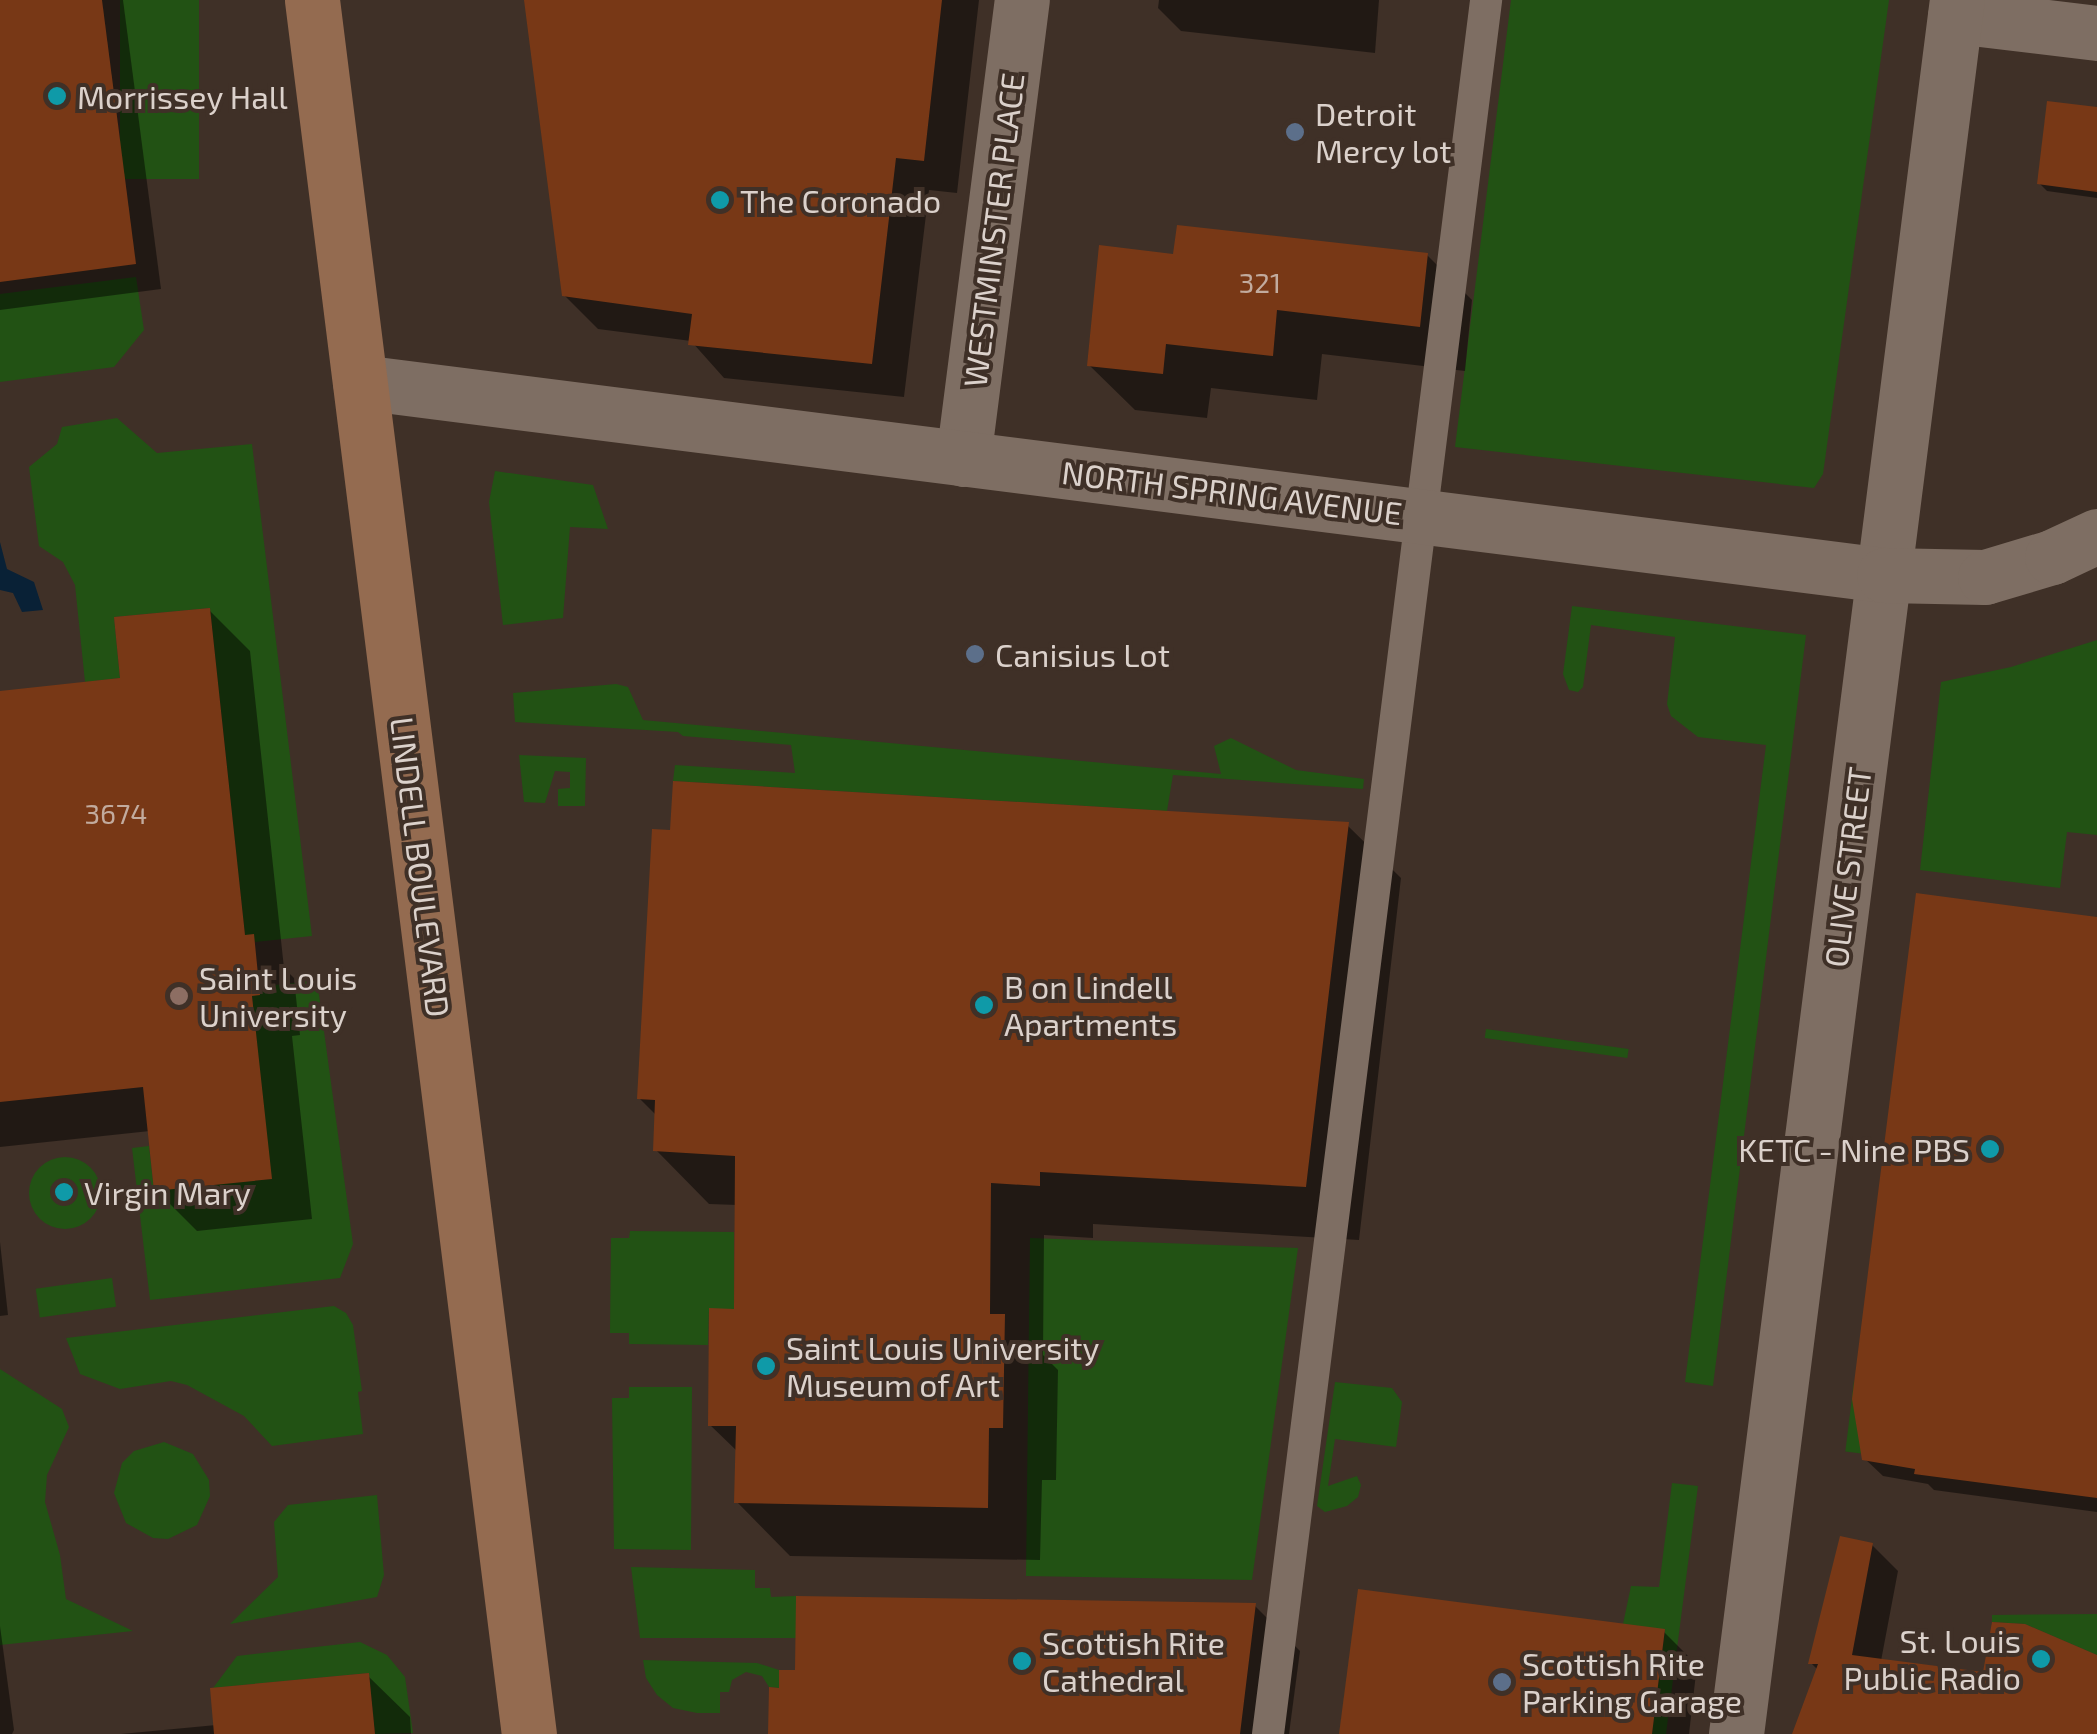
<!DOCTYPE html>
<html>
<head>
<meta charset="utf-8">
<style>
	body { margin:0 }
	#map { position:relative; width:2097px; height:1734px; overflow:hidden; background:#3f3027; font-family:"Exo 2",sans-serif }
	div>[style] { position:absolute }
	.green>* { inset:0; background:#225214; transform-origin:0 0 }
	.round { border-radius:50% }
	.water>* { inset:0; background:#092136 }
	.shadow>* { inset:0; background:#0007 }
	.building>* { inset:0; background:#783816 }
	.service>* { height:32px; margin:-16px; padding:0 16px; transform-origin:16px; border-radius:16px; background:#7e6e63 }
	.minor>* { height:55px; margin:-27.5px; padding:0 27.5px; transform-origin:27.5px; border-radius:27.5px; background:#7e6e63 }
	.tertiary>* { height:55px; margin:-27.5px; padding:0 27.5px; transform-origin:27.5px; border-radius:27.5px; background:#7e6e63 }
	.secondary>* { height:55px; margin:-27.5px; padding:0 27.5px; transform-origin:27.5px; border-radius:27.5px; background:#946b50 }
	.dots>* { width:28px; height:28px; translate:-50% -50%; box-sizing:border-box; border:5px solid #3f3027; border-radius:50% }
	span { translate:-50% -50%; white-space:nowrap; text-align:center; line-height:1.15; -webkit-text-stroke:8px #3f3027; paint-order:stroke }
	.number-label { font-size:28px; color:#c2ab9e }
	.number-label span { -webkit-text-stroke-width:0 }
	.poi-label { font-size:32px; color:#dbd1cb }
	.left { translate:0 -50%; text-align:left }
	.right { translate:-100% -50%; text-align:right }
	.street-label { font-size:32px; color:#dbd1cb }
</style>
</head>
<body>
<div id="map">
	<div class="green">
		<i style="left:120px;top:0;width:79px;height:179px"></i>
		<i style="clip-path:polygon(1511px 0,1889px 0,1823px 474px,1814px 488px,1455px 447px)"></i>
		<i style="clip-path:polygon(136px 277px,144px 330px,114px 367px,0 382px,0 294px)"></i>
		<i style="clip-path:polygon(117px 418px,157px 453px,252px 444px,312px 936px,255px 942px,253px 935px,245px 935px,210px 608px,114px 617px,120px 678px,85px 682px,75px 585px,63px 562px,39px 546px,29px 467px,57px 444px,62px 427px)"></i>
		<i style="clip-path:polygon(495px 471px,593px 485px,608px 529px,570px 527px,563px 618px,503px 625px,489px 502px)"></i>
		<i style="clip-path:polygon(1572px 606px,1806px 635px,1713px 1386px,1685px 1382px,1766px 745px,1698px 737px,1671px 716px,1667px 704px,1675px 637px,1591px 625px,1583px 687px,1578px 692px,1569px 690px,1563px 674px)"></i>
		<i style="clip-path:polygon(2097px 640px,2097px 835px,2067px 832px,2060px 888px,1920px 870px,1941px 682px,2011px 667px)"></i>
		<i style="clip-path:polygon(616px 684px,628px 687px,643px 720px,1221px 774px,1214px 746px,1231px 738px,1296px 770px,1364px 779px,1363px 789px,1173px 775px,1167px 811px,673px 781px,675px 765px,795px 773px,791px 745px,683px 736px,678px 732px,515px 722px,513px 693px)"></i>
		<i style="clip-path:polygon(519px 755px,586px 758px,585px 806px,558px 806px,558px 789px,570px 788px,570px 772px,555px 771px,545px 803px,524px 802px)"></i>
		<i style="clip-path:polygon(317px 980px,353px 1244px,340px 1278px,150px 1300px,132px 1148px,149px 1146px,154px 1191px,271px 1179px,252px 996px,260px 994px,259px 987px)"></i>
		<i style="left:1486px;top:1029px;width:144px;height:9px;rotate:8deg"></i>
		<i class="round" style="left:29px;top:1157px;width:72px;height:72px"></i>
		<i style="clip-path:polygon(630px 1231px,734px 1232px,734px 1309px,709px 1309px,708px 1345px,629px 1344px,629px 1333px,610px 1333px,611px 1238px,629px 1238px)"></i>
		<i style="clip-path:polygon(1030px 1238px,1298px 1248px,1252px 1580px,1026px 1576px)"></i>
		<i style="left:112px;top:1278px;width:29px;height:77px;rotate:82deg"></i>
		<i style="clip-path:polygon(334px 1306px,346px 1313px,353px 1325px,362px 1391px,358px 1392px,363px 1434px,272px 1446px,244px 1416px,187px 1385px,171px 1381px,120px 1389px,80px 1374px,66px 1338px)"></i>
		<i style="clip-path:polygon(0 1369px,62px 1409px,69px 1427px,47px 1475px,45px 1502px,60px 1555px,66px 1599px,133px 1631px,0 1645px)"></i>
		<i style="left:1854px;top:1381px;width:16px;height:71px;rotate:7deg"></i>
		<i style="clip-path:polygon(1335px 1382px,1392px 1388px,1402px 1402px,1396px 1447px,1335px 1439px,1328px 1486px,1357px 1476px,1361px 1485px,1358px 1497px,1347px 1506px,1325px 1512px,1317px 1506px)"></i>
		<i style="clip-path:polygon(629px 1387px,692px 1387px,691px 1550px,614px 1549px,612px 1398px,629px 1398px)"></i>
		<i style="clip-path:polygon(164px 1442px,193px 1454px,209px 1480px,210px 1496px,197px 1525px,168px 1539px,153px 1538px,126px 1523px,114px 1493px,122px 1463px,134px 1451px)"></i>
		<i style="clip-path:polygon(1672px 1483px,1698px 1486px,1666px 1734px,1652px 1734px,1665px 1630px,1623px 1624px,1631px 1586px,1659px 1587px)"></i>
		<i style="clip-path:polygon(377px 1495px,384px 1575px,377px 1597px,230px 1624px,278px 1577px,274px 1522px,288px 1505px)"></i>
		<i style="clip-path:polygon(631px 1567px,755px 1570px,755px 1588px,770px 1588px,771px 1597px,796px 1596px,796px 1638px,640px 1638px)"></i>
		<i style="clip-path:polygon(2097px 1614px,2097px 1655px,2025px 1624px,1992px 1622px,1992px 1615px)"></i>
		<i style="clip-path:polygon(360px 1642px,387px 1655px,405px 1677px,413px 1733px,375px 1734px,369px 1673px,213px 1688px,237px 1656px)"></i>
		<i style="clip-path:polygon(643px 1660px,757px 1663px,779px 1670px,779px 1688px,769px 1687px,762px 1676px,746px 1672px,732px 1680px,729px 1692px,720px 1692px,720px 1713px,697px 1713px,673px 1708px,657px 1695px,646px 1678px)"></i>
	</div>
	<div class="water">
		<i style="clip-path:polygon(0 542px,7px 569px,34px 582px,43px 610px,22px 612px,13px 593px,0 590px)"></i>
	</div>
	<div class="shadow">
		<i style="clip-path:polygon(0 0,123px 0,161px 289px,0 310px)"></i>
		<i style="clip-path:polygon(526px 0,979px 0,957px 193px,929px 190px,904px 397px,724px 378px,691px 341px,598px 329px,564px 295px)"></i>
		<i style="clip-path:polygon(1159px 0,1379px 0,1375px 53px,1181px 31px,1158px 8px)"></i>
		<i style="clip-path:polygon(2097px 110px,2097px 198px,2047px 191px,2039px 183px)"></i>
		<i style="clip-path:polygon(1427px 255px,1472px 300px,1465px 371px,1322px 354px,1317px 400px,1211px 388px,1207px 418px,1135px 410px,1089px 365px,1175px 256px)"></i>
		<i style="clip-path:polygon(209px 610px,250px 651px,284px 968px,294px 978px,300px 1035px,292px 1036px,312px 1219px,197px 1231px,156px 1190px,150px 1131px,0 1147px,0 694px,123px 681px)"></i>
		<i style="clip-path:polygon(1347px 825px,1401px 878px,1359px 1240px,1093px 1224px,1093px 1238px,1044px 1235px,1043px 1355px,1058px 1370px,1056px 1480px,1042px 1480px,1040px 1560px,790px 1556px,737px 1502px,738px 1452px,710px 1425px,736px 1311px,737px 1205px,709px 1204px,656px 1150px,657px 1116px,639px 1098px)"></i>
		<i style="clip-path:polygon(2097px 919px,2097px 1512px,1934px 1490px,1928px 1484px,1883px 1476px,1865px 1459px)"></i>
		<i style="clip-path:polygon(0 1242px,8px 1315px,0 1316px)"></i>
		<i style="clip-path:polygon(1872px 1545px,1898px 1571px,1881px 1661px,1985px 1675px,2097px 1658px,2097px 1734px,1801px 1734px,1818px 1670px,1811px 1663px)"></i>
		<i style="clip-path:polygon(1255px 1606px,1300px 1651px,1289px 1734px,771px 1734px)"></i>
		<i style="clip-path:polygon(0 1626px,14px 1730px,12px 1734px,0 1734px)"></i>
		<i style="clip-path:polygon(1664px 1632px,1697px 1665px,1689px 1734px,1342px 1734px)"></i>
		<i style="clip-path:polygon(368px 1676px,410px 1717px,411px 1734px,121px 1734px,216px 1725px)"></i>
	</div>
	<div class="building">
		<i style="clip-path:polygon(0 0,102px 0,136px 264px,0 282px)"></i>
		<i style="clip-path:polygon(524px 0,942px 0,924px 161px,896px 158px,872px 364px,688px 345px,692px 314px,562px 296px)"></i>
		<i style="clip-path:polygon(2047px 101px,2097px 107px,2097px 192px,2037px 184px)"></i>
		<i style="clip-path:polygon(1177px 225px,1428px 253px,1420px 327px,1277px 310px,1273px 356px,1166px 344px,1163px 374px,1087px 366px,1099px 245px,1173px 254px)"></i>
		<i style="clip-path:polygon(210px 608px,245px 935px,254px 934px,260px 995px,252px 996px,272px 1179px,154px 1191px,143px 1087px,0 1102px,0 691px,120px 678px,114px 617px)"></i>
		<i style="clip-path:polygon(673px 781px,1349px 822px,1306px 1187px,1040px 1172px,1040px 1186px,991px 1183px,990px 1314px,1005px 1314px,1003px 1428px,989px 1428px,988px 1508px,734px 1503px,736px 1426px,708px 1426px,709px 1308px,734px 1309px,735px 1156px,653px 1151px,655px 1100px,637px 1099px,652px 829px,670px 830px)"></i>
		<i style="clip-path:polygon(1916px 893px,2097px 917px,2097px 1498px,1914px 1474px,1915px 1469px,1862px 1460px,1852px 1399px)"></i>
		<i style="clip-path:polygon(1840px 1536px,1873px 1543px,1852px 1655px,1983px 1672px,1992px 1622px,2025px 1624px,2097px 1655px,2097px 1734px,1792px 1734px,1818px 1664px,1808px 1664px)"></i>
		<i style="clip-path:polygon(1358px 1589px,1665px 1629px,1652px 1734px,1339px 1734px)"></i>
		<i style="clip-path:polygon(796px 1596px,1256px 1603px,1240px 1734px,768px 1734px,769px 1687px,779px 1688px,779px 1670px,795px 1670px)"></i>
		<i style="clip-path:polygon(369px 1673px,375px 1734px,214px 1734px,210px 1688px)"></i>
	</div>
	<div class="service">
		<i style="left:1268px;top:1734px;width:1748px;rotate:-82.83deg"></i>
	</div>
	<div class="minor">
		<i style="left:1955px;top:16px;width:143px;rotate:6.8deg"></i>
		<i style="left:963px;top:459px;width:463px;rotate:-82.7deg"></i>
		<i style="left:1736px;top:1734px;width:1748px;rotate:-82.74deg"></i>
	</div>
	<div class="tertiary">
		<i style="left:360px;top:382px;width:1536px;rotate:7.22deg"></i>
		<i style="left:1884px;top:575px;width:101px;rotate:1.1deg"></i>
		<i style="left:1985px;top:577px;width:70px;rotate:-16.6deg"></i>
		<i style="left:2052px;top:557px;width:50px;rotate:-25deg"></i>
	</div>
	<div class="secondary">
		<i style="left:312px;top:0;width:1748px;rotate:82.87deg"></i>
	</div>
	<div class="dots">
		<i style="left:57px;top:96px;background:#0f9aa8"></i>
		<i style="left:1295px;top:132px;background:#5c6f8a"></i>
		<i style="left:720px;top:200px;background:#0f9aa8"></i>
		<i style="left:975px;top:654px;background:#5c6f8a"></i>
		<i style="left:179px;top:996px;background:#8d6e63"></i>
		<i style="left:984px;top:1005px;background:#0f9aa8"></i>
		<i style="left:1990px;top:1149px;background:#0f9aa8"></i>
		<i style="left:64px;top:1192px;background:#0f9aa8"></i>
		<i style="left:766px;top:1366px;background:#0f9aa8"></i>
		<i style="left:2041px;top:1659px;background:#0f9aa8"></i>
		<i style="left:1022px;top:1661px;background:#0f9aa8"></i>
		<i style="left:1502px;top:1682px;background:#5c6f8a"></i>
	</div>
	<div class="number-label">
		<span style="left:1260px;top:282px">321</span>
		<span style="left:116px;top:813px">3674</span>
	</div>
	<div class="poi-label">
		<span class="left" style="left:77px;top:96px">Morrissey Hall</span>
		<span class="left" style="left:1315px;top:132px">Detroit<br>Mercy lot</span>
		<span class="left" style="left:740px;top:200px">The Coronado</span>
		<span class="left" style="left:995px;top:654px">Canisius Lot</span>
		<span class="left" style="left:199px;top:996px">Saint Louis<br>University</span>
		<span class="left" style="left:1004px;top:1005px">B on Lindell<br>Apartments</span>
		<span class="right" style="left:1970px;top:1149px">KETC - Nine PBS</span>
		<span class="left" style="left:84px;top:1192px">Virgin Mary</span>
		<span class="left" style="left:786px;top:1366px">Saint Louis University<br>Museum of Art</span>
		<span class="right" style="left:2021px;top:1659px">St. Louis<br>Public Radio</span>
		<span class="left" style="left:1042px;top:1661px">Scottish Rite<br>Cathedral</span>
		<span class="left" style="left:1522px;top:1682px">Scottish Rite<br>Parking Garage</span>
	</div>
	<div class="street-label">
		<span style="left:993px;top:230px;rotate:-83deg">WESTMINSTER PLACE</span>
		<span style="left:1232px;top:492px;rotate:7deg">NORTH SPRING AVENUE</span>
		<span style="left:421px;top:867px;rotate:83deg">LINDELL BOULEVARD</span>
		<span style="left:1847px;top:867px;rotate:-83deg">OLIVE STREET</span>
	</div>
</div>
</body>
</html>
